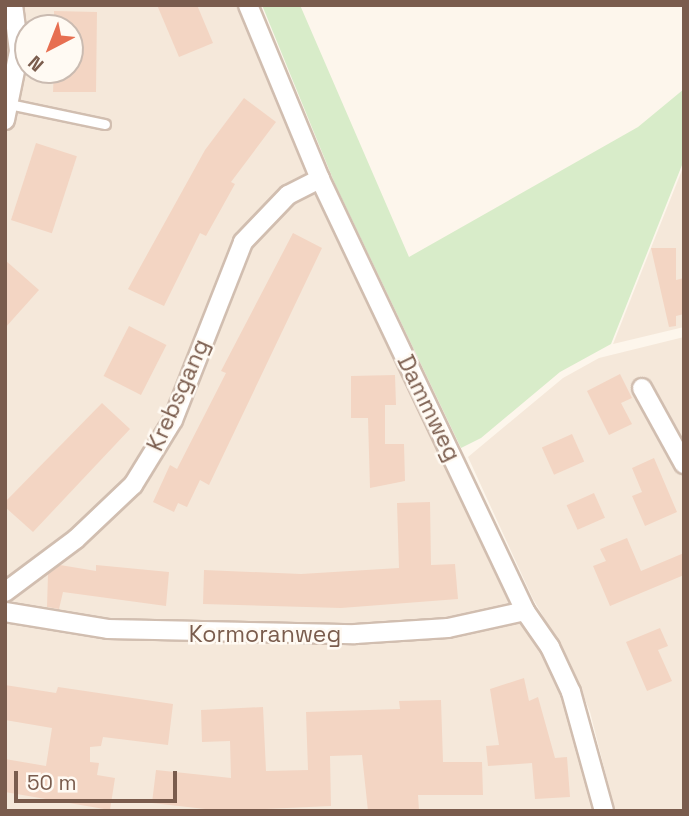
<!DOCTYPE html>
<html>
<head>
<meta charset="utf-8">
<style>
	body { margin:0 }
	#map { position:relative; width:689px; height:816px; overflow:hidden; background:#fdf6ec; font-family:"Space Grotesk",sans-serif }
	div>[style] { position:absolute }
	.residential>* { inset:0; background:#f5e8da }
	.green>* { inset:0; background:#d8ecc9 }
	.building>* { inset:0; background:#f3d5c3; transform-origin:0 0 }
	.roads { filter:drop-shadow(2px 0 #d1beb0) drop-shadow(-2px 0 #d1beb0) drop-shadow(0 2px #d1beb0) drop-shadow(0 -2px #d1beb0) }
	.service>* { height:9px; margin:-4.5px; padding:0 4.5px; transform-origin:4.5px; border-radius:4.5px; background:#fff }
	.minor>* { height:18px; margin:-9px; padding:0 9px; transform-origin:9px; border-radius:9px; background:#fff }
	span { translate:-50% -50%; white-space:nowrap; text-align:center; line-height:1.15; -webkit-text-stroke:5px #fffaf3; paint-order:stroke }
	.street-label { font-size:23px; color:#7a5c4d }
	.frame { position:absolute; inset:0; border:7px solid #7a5c4d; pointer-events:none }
	.north { position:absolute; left:14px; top:14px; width:70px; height:70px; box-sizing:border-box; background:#fffaf3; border:2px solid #cabbb1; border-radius:50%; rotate:222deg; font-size:19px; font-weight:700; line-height:28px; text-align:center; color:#7a5c4d }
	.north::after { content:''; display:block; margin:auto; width:24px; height:32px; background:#e76f51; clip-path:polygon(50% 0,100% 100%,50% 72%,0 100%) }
	.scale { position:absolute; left:14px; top:771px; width:163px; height:32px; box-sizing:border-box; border:4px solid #7a5c4d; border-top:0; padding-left:9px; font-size:21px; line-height:24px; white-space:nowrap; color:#7a5c4d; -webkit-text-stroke:5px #fffaf3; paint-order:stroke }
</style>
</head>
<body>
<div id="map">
	<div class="residential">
		<i style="clip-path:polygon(evenodd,5px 5px,240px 5px,329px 219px,554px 676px,579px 748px,593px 811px,5px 811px,5px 5px,28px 28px,70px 28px,70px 70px,28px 70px,28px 28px)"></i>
		<i style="clip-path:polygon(684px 165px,684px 327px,613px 344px,643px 268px)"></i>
		<i style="clip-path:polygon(684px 337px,684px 811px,615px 811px,590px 712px,569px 660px,533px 599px,468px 457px,563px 378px,599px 358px)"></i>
	</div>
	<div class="green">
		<i style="clip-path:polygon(262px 5px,300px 5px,409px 257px,638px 127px,684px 89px,684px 160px,611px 344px,560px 372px,481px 438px,461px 448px,335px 184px)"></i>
	</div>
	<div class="building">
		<i style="clip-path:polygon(157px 5px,197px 5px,213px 43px,179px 57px)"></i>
		<i style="clip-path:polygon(54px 11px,97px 12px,96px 92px,53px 92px,54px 70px,70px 70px,70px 28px,54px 28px)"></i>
		<i style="clip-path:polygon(244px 98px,276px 122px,231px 182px,235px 184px,206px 236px,200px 233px,164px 306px,128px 289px,205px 150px)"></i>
		<i style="left:36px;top:143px;width:43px;height:81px;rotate:18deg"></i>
		<i style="clip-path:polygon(293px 233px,322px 248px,209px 485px,200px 480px,187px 507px,178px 503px,174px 512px,153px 502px,170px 465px,177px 469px,226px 373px,221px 371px)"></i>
		<i style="clip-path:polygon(651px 248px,676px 248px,676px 280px,684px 278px,684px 314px,676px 316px,676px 326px,669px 327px)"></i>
		<i style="clip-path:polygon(5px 260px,39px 290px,5px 328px)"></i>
		<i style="left:129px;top:326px;width:42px;height:56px;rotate:27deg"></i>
		<i style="clip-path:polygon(620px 374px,632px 398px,621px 403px,632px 424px,609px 435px,587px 391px)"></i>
		<i style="clip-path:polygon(395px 375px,396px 405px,385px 405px,385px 444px,404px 444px,405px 481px,370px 488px,368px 418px,351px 418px,351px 376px)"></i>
		<i style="clip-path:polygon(102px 403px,130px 429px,33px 532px,5px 507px,5px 502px)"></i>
		<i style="left:572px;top:434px;width:30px;height:33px;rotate:66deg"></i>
		<i style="clip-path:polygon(654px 458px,677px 512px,645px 526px,632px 496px,642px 492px,632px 468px)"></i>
		<i style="left:594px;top:493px;width:27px;height:30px;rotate:66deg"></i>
		<i style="clip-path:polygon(430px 502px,431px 565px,455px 564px,458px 599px,341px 608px,203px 604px,204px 570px,301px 574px,399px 568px,397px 503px)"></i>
		<i style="clip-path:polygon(627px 538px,641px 571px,684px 553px,684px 575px,610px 606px,593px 566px,606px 561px,600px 549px)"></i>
		<i style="clip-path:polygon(60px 565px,96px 571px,96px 565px,169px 572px,166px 606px,63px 592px,59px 609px,47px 607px,48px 574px)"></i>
		<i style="clip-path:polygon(660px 628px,668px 646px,658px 650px,672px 681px,647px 691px,626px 642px)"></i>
		<i style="clip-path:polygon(524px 678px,529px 701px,538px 697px,555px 758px,567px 757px,570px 797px,535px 799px,532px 763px,488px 766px,486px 746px,499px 745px,490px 689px)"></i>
		<i style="clip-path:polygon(5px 685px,56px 693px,58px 687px,173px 704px,168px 745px,103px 737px,101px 746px,90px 747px,90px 762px,99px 763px,97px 775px,115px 778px,110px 810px,5px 792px,5px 759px,46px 766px,52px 728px,5px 720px)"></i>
		<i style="clip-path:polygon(441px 700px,443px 762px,482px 762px,483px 795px,418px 795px,419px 810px,368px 811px,362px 755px,330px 756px,331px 806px,223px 811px,152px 803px,156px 770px,231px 778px,230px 741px,202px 742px,201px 710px,263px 707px,266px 771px,308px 770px,306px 712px,400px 709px,399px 701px)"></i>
	</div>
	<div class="roads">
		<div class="service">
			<i style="left:9px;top:104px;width:98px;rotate:11.8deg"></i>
		</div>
		<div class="minor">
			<i style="left:248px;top:5px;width:188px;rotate:67.5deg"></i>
			<i style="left:320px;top:179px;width:478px;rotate:64.6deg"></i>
			<i style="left:525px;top:611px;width:44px;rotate:55.2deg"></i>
			<i style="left:550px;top:647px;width:50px;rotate:65deg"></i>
			<i style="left:571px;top:692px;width:123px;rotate:74.5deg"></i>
			<i style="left:5px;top:120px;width:70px;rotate:-78.5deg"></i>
			<i style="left:19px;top:51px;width:46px;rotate:-97.4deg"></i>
			<i style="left:642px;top:388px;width:87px;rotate:61.1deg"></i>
			<i style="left:5px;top:592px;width:89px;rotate:-36.7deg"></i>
			<i style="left:76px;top:539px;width:79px;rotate:-43.5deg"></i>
			<i style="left:133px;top:485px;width:76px;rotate:-58.4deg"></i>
			<i style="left:173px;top:420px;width:191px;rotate:-68.5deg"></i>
			<i style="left:243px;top:242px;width:65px;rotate:-46.2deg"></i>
			<i style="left:288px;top:195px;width:36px;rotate:-27deg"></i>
			<i style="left:5px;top:612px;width:104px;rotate:9.4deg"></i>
			<i style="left:108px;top:629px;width:247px;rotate:1.2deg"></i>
			<i style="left:355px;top:634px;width:93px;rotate:-3.7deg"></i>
			<i style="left:448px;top:628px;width:79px;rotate:-12.4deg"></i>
		</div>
	</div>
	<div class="street-label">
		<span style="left:178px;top:395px;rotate:-66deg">Krebsgang</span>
		<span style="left:429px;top:408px;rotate:64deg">Dammweg</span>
		<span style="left:265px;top:634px">Kormoranweg</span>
	</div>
	<div class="frame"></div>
	<div class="north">N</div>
	<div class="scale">50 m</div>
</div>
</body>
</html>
